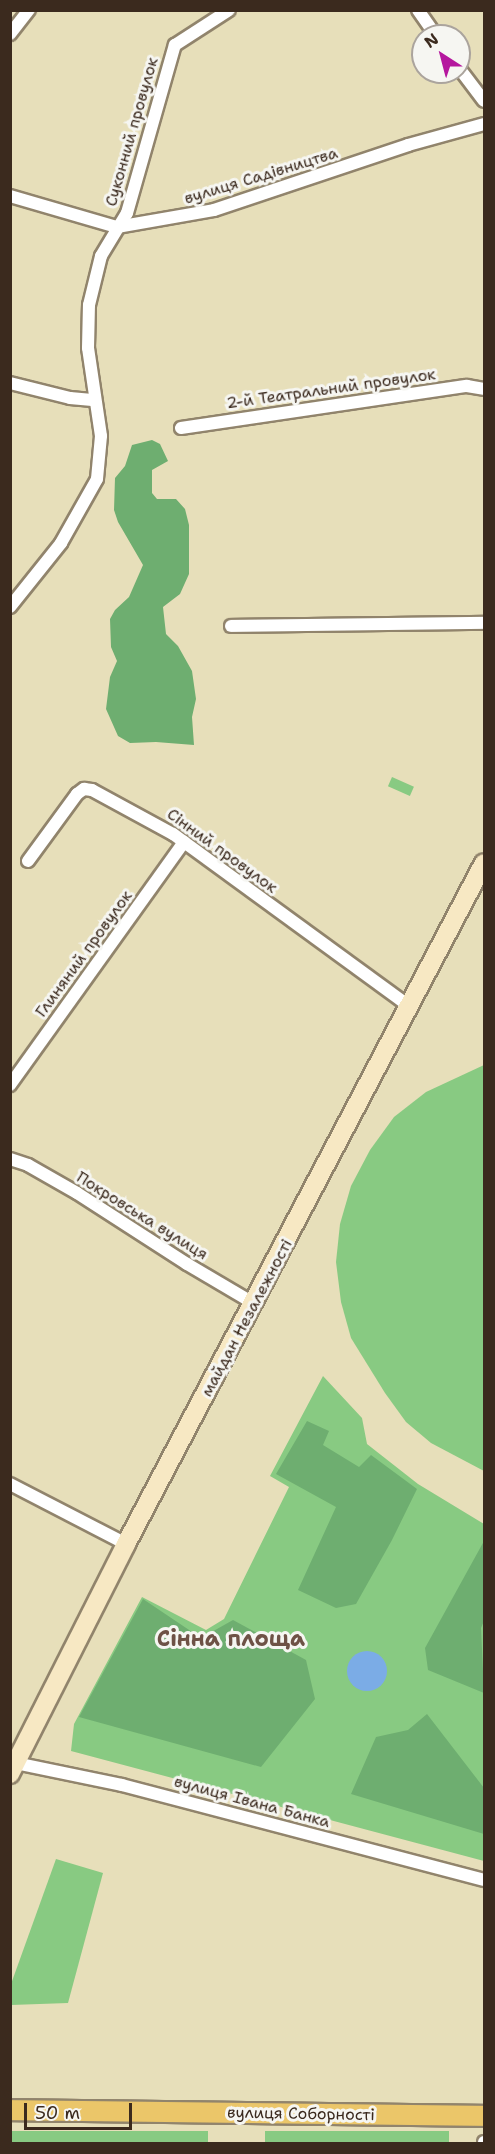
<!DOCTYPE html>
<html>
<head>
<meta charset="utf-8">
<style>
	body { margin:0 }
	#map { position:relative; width:495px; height:2154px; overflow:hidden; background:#e7dfba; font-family:"Shantell Sans",sans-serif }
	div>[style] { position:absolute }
	.green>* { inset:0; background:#88ca82; transform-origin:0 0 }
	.forest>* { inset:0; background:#6eae70 }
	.water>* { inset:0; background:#7bace6 }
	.round { border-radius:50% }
	.roads { filter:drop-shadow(2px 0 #91846c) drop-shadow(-2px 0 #91846c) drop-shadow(0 2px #91846c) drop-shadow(0 -2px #91846c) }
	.minor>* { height:12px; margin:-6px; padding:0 6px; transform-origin:6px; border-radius:6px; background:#fff }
	.secondary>* { height:18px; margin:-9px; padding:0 9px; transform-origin:9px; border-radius:9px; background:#f7e8c3 }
	.primary>* { height:20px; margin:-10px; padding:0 10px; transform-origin:10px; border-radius:10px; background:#ebc669 }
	span { translate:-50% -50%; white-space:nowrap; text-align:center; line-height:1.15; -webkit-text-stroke:6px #f6f6f2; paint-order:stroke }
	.street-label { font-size:16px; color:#3b2a1e }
	.district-label { font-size:22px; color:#6e5246; font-weight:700 }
	.frame { position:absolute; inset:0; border:12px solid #3b2a1e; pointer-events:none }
	.north { position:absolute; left:411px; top:24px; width:60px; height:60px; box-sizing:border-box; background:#f6f6f2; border:2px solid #aba49d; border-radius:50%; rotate:324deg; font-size:16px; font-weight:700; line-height:24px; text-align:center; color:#3b2a1e }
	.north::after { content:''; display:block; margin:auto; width:21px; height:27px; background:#b5179e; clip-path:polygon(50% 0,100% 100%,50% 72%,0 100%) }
	.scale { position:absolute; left:24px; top:2103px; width:108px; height:27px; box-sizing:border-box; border:3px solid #3b2a1e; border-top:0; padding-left:8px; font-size:18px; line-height:21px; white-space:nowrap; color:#3b2a1e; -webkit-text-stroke:4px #f6f6f2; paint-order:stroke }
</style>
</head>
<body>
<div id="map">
	<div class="green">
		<i style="left:392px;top:777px;width:24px;height:10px;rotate:24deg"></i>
		<i style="clip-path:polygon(484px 1065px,484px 1471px,431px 1443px,406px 1422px,385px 1393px,351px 1338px,341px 1302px,336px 1262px,340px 1224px,351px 1186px,370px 1150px,394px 1117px,426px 1092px)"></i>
		<i style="clip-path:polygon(323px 1376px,362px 1418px,367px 1444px,418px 1484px,484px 1524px,484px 1861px,71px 1751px,74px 1724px,142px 1597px,206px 1630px,224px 1619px,289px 1487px,270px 1476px)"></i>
		<i style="clip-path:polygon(56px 1859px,103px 1873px,68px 2003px,11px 2005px,11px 1984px)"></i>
		<i style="left:208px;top:2131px;width:12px;height:197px;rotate:90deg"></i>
		<i style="left:265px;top:2131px;width:184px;height:12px"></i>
	</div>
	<div class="forest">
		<i style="clip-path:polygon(152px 440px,160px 444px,168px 461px,152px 470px,152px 493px,157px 499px,176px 499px,185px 509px,189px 525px,189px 574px,180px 594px,163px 607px,166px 634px,178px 646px,192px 671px,196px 699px,192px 717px,194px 745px,156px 742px,130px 743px,118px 736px,106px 709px,110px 677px,117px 661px,111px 647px,110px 619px,115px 610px,129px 597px,143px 565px,118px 522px,114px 510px,115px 478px,125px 466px,132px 445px)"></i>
		<i style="clip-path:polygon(307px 1421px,329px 1431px,323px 1445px,359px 1467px,371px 1455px,417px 1489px,392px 1540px,356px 1604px,336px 1608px,298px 1590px,336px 1507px,276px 1474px)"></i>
		<i style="clip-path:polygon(484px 1541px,484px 1621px,481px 1628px,484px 1693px,428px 1670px,425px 1648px)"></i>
		<i style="clip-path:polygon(143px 1599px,201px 1638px,233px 1620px,306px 1660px,315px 1699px,261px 1767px,79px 1717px)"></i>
		<i style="clip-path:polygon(427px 1714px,484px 1788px,484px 1834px,351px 1794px,376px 1737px,408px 1730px)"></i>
	</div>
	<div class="water">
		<i class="round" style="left:347px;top:1651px;width:40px;height:40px"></i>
	</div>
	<div class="roads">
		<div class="minor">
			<i style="left:418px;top:10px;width:32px;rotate:55deg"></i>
			<i style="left:10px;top:34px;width:31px;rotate:-52deg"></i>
			<i style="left:459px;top:68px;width:41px;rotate:52.9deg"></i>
			<i style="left:10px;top:196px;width:111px;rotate:16.2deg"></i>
			<i style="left:117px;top:227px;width:98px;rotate:-9.9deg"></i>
			<i style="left:214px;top:210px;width:205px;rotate:-18.5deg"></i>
			<i style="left:408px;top:145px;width:79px;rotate:-15.4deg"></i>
			<i style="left:10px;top:383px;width:62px;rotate:14deg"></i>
			<i style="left:70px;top:398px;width:25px;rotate:5deg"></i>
			<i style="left:181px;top:428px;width:289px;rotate:-8.4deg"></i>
			<i style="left:467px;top:386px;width:17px;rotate:10deg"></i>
			<i style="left:10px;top:607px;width:82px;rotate:-51.4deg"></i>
			<i style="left:61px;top:543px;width:73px;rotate:-60.6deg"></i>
			<i style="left:97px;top:479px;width:43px;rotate:-84.7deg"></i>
			<i style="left:101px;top:436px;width:89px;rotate:-98.4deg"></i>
			<i style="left:88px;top:348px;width:43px;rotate:-88.7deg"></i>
			<i style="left:89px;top:305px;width:50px;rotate:-76.2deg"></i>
			<i style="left:101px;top:256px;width:50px;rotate:-58.8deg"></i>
			<i style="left:127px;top:213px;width:175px;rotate:-74.1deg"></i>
			<i style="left:175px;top:45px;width:64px;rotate:-32.9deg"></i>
			<i style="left:231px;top:626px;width:253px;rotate:-0.7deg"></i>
			<i style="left:28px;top:861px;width:83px;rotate:-53.8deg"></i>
			<i style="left:77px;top:794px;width:9px;rotate:-36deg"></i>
			<i style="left:84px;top:789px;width:8px;rotate:7deg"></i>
			<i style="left:92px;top:790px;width:92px;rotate:28.5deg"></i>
			<i style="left:173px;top:834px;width:293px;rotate:36.1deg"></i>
			<i style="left:10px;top:1085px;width:299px;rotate:-54.4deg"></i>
			<i style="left:10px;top:1159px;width:19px;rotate:18deg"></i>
			<i style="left:28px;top:1165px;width:56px;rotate:29.7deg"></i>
			<i style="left:77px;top:1193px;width:131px;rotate:32.8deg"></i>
			<i style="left:187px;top:1264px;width:79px;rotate:30.5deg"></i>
			<i style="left:10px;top:1484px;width:131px;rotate:27.3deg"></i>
			<i style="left:11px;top:1762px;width:113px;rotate:11.7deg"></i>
			<i style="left:122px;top:1785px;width:374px;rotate:14.7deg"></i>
			<i style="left:484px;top:2144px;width:2px;rotate:-90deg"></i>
		</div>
		<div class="secondary">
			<i style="left:10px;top:1774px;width:258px;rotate:-63.2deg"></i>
			<i style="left:126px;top:1544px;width:769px;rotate:-62.27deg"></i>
		</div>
		<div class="primary">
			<i style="left:10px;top:2110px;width:474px;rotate:0.7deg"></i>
		</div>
	</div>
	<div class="street-label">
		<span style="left:132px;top:132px;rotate:-74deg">Суконний провулок</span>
		<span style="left:261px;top:176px;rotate:-17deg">вулиця Садівництва</span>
		<span style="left:331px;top:389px;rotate:-8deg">2-й Театральний провулок</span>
		<span style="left:222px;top:851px;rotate:36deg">Сінний провулок</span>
		<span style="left:84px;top:954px;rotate:-54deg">Глиняний провулок</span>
		<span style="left:142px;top:1216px;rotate:32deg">Покровська вулиця</span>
		<span style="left:247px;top:1318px;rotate:-62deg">майдан Незалежності</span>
		<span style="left:252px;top:1802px;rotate:15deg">вулиця Івана Банка</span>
		<span style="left:301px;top:2114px;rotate:1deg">вулиця Соборності</span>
	</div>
	<div class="district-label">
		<span style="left:231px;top:1639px">Сінна площа</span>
	</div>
	<div class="frame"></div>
	<div class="north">N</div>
	<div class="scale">50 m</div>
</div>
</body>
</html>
